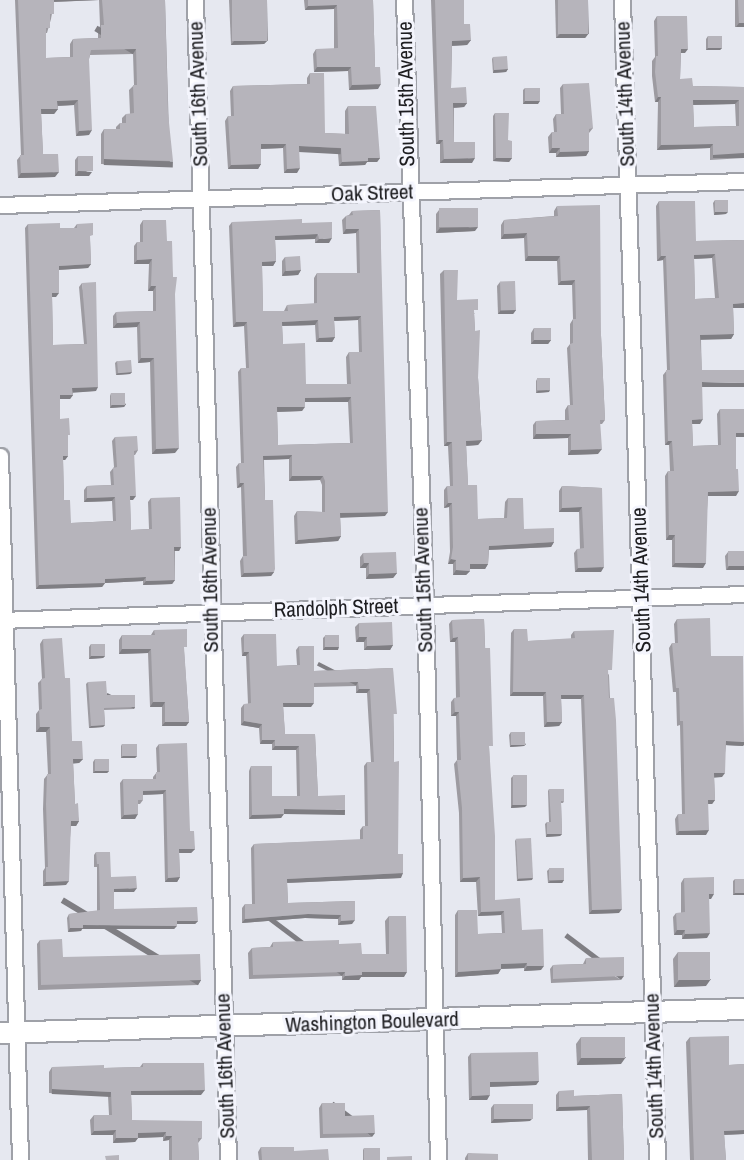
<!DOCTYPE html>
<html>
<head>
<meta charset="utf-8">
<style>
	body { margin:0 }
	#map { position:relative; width:744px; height:1160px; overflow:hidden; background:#e6e8f0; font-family:"Archivo Narrow",sans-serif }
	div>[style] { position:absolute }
	.roads { filter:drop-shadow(2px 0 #9fa1a8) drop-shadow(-2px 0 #9fa1a8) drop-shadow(0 2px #9fa1a8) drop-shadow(0 -2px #9fa1a8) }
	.minor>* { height:15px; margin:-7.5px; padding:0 7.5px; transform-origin:7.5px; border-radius:7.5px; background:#fff }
	.tertiary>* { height:20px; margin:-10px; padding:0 10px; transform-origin:10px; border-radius:10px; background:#fff }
	.wall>* { inset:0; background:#9d9ba1; transform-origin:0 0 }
	.shaded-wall>* { inset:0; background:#7f7e83; transform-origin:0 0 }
	.building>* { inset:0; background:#b6b4bb; transform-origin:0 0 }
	span { translate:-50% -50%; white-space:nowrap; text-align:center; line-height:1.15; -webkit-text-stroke:6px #f4f5fd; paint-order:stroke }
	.street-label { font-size:21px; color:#1d1d20 }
</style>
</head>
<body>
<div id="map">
	<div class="roads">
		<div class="minor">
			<i style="left:195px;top:0;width:1160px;rotate:88.37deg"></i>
			<i style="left:404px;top:0;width:605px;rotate:88.01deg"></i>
			<i style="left:425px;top:605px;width:555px;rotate:88.66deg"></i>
			<i style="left:622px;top:0;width:1161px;rotate:88.27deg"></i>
			<i style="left:0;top:205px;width:744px;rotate:-1.85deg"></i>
			<i style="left:0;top:456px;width:704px;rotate:88.37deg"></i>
			<i style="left:0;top:620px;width:744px;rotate:-2deg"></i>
		</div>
		<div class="tertiary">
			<i style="left:0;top:1033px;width:744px;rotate:-1.85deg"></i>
		</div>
	</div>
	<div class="wall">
		<i style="clip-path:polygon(evenodd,15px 0,165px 0,170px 166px,101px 164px,101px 134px,104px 129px,116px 129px,116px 127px,120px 123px,122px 123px,122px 118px,126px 114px,130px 114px,129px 90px,134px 85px,133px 54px,90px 55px,89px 59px,89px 135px,76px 136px,74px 105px,58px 106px,58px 109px,54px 114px,41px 114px,43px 154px,55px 177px,18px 178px,17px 160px,21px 155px,15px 0,99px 0,100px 26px,98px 29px,98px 38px,73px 39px,70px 44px,70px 57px,46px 58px,46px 33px,47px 33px,51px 19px,54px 2px,99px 0)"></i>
		<i style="clip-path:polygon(229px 0,267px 0,268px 40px,264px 44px,231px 45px)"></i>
		<i style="clip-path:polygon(304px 0,373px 0,375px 67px,378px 89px,349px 90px,348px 71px,314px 72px,313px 54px,316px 49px,334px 49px,334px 9px,305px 10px)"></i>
		<i style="clip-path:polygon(431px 0,464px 0,464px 24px,471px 40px,467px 45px,452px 46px,451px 88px,467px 103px,464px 107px,454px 108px,454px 142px,472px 163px,440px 163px,440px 144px,436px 144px)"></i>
		<i style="clip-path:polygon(555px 0,588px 0,589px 33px,585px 38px,556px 38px)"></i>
		<i style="left:735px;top:0;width:9px;height:27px"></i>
		<i style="clip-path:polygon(evenodd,657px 16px,685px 53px,681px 53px,680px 79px,693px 86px,744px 87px,744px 158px,710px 160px,710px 148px,657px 150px,658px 102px,655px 102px,652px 76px,652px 61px,655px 57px,654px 21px,657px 16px,735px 104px,736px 126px,694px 127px,693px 105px,735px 104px)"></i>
		<i style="clip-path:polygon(708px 36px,722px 48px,720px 50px,706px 50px,706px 39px)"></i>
		<i style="clip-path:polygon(493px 57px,508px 69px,506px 72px,493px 73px,492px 59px)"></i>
		<i style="clip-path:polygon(310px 73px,325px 133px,345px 134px,345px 111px,348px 106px,380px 158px,377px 162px,367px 162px,365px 165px,339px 166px,338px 153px,299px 151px,297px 173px,284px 173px,283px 148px,261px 149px,261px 164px,258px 169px,228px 169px,225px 121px,228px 116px,231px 116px,230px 91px,233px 86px,307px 84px,307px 78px)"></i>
		<i style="clip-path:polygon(563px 84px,593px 128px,589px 133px,589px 151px,586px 156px,556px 157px,556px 153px,549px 153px,548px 137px,552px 132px,554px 132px,553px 119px,556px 114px,561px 114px,560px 88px)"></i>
		<i style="clip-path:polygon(525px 88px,538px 104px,523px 104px,523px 90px)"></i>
		<i style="clip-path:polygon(495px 113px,508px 140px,512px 158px,509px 162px,493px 161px,493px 116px)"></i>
		<i style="clip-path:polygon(78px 156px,89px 176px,75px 176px,75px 160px)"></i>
		<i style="clip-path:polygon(715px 200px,726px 214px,714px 215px,713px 203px)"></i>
		<i style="clip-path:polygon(evenodd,659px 201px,696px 241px,744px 240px,744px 308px,733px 308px,734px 334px,731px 339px,701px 339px,702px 387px,700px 424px,692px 424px,693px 446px,718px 445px,717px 414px,720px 409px,744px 409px,744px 437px,736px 437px,736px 496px,708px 496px,703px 568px,672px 567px,672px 540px,666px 540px,665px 476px,668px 471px,670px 471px,669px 445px,665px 445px,663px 375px,667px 370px,663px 260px,657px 261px,656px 206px,659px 201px,712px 258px,715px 298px,695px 299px,694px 259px,712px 258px)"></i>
		<i style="clip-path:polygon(557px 206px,601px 335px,605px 420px,602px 424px,600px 424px,598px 454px,568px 455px,568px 438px,533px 439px,533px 425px,536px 421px,565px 420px,565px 410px,568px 405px,570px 405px,567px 348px,570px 344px,570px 324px,573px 319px,572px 285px,558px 285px,557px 261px,525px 261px,524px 238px,501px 239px,501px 225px,504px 220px,554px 216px,554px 211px)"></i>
		<i style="clip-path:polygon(evenodd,380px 210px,385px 516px,340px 517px,341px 536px,338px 541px,295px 544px,294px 516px,297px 511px,322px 512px,322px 485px,320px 480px,289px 481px,289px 459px,264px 460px,265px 500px,274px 572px,271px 576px,241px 577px,240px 561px,243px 556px,241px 487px,237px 488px,236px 467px,239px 463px,241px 463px,238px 372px,241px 368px,246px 368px,244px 326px,233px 327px,229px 226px,232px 222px,302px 223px,329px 243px,315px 243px,315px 239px,275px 240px,276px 261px,273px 266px,262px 266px,263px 311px,284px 311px,287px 305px,314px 304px,314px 278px,317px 273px,357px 273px,356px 233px,343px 234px,342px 220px,346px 216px,349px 215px,352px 211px,380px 210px,358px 320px,359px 352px,349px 352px,346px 357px,347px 384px,306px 384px,283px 344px,282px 326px,315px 325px,316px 342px,332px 342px,335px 337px,334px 321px,358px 320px,380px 210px,305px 402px,348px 402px,350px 443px,278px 445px,277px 412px,302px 411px,305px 402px)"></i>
		<i style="clip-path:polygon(439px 210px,475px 231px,436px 233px,436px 214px)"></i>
		<i style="clip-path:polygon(143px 220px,167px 241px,173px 277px,175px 294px,175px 453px,152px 454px,150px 362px,138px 363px,137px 327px,113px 328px,113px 316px,116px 312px,153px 311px,153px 291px,148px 291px,149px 264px,134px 264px,134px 246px,137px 242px,140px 242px,140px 225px)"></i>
		<i style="clip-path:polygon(28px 224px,60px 228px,74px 228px,77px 224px,90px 240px,91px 264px,88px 268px,59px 270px,56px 297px,52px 297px,53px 345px,84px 344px,79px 287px,82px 283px,96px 391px,73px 392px,73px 395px,70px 399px,60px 399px,60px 419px,68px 438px,68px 456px,65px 460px,63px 460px,64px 500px,71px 523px,113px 521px,112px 501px,84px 502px,84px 490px,87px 486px,111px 485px,110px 472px,114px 467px,112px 441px,115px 437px,138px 450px,135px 455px,134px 455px,133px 500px,130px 500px,131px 530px,149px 529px,148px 502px,151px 498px,181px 547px,179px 551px,175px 551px,175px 580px,172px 584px,143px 585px,143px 581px,105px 583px,102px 587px,36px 589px,25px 228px)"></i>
		<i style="clip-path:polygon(285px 257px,301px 270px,298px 275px,282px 276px,282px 261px)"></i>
		<i style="clip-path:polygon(444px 270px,457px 300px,475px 314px,474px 314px,482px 440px,478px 445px,466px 446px,468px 485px,478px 519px,504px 518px,505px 502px,508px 498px,524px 529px,554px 542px,551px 547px,489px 550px,488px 564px,485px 569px,470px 569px,470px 571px,466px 575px,453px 575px,453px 564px,448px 564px,450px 552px,449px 507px,444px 508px,444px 490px,447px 486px,450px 486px,448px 446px,444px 446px,440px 274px)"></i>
		<i style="clip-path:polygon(500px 282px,516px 310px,513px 314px,498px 314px,497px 286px)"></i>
		<i style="clip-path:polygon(534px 328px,551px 340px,548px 344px,531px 344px,531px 333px)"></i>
		<i style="clip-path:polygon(117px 361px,132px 372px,130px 374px,116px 375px,115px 363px)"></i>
		<i style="clip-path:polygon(537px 379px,549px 392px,536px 393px,536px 381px)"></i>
		<i style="clip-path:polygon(111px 393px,126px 404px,124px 407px,110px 408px,110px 396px)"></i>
		<i style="clip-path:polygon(562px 486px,602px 488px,601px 572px,575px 572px,574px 553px,577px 549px,580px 549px,579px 512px,559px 512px,559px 491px)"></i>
		<i style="clip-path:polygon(744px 551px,726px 570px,725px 556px,728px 552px)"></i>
		<i style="clip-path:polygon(363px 553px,397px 573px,393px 578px,366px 579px,366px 568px,360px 568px,360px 557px)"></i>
		<i style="clip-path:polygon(484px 619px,495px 900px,522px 930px,541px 970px,524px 971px,524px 968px,501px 969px,498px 974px,455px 977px,455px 915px,458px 910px,478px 934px,502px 933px,501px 915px,478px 916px,476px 882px,460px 882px,459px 813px,454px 764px,457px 760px,456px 716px,451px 716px,451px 702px,454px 698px,456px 698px,455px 642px,450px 642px,449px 624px,452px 620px)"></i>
		<i style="clip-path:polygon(677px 619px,711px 656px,743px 746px,726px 745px,722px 777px,714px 777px,715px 800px,712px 804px,708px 804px,706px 835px,676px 835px,675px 819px,678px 814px,682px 814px,680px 725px,677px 726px,676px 692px,673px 692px,669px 648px,672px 643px,675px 643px,674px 624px)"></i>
		<i style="clip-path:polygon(359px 623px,393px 645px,390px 650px,364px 650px,364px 642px,356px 642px,355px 627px)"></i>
		<i style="clip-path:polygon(514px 629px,528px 641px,571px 639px,571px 635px,574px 631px,609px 675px,619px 913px,589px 914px,581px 699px,561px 699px,562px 722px,559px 726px,544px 727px,543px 696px,510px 696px,511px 633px)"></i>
		<i style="clip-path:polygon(154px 630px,184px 651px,189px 722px,186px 726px,162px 726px,162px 707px,150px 707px,148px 653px,119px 654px,119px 640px,122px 635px,151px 635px)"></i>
		<i style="clip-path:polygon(244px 634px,277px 666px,297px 665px,296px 650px,299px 646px,314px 671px,393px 668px,394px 762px,398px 854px,401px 878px,287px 883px,288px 903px,355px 901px,352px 924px,338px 925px,338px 919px,305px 918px,242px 923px,242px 908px,245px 904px,252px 904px,251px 848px,254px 844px,360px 840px,360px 830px,363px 826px,365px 826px,364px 766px,367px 762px,371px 762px,367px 693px,356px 693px,356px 686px,314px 687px,311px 707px,283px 707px,285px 734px,315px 734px,318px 796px,342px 814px,284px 813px,281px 818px,249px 819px,249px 771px,251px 766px,272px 796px,297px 796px,296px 750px,272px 750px,272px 744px,260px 744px,259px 728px,241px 725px,241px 708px,244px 704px,248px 704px,246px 656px,242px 656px,241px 638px)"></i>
		<i style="clip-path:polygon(325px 636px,338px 650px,323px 650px,323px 638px)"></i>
		<i style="clip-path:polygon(43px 639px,65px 678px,72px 741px,83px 759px,79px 763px,73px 763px,75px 804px,79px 821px,76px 826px,71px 826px,66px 885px,43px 886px,43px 871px,45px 868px,43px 809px,44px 779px,48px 774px,46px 732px,36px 732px,36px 714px,39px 710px,38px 683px,42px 679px,40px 644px)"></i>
		<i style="clip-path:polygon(91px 644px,105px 656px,103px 658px,89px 659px,89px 647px)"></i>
		<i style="clip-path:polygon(88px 682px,107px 695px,135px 707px,134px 709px,104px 710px,105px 725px,103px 727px,89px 728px,86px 684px)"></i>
		<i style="clip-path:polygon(511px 732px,526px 744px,524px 746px,510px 747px,509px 735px)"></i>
		<i style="clip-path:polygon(122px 744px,137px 756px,135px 758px,121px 758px,121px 746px)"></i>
		<i style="clip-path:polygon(159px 744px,190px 831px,195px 849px,191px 853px,179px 853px,180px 877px,177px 882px,165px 882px,163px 794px,143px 795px,143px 800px,140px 804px,138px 804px,135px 819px,121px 819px,120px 783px,123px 779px,153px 779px,153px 777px,157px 772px,156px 748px)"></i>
		<i style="clip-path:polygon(95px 759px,109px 771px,107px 773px,93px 773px,93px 762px)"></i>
		<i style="clip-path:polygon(513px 776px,525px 807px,511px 808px,511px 778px)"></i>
		<i style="clip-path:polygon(549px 789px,564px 801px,563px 803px,561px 803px,562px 834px,560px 836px,546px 837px,545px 824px,547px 822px,549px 822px,548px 791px)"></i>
		<i style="clip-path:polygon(516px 839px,532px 880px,517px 881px,515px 841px)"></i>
		<i style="clip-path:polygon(96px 852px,111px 877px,134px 892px,114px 892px,114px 909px,198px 921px,195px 924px,177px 924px,174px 929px,82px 929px,81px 931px,68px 932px,67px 918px,69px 914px,97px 911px,97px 867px,94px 867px,94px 855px)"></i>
		<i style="clip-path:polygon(549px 869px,564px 880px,562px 883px,548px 883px,547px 871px)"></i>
		<i style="clip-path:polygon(684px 878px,711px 899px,709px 899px,707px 938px,682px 939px,682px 935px,674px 935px,673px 917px,676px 913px,681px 913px,681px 883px)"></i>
		<i style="clip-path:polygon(735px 879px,744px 879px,744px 895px,733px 895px,733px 881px)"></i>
		<i style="clip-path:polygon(389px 916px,404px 977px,361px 977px,359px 980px,342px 980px,342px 976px,249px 979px,248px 953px,252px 948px,270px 947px,273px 942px,339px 944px,362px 954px,386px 954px,385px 921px)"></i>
		<i style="clip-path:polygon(40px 940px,63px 957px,201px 980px,198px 985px,38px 990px,37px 944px)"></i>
		<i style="clip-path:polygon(678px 952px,706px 986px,674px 987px,673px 959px)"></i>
		<i style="clip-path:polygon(586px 958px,621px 980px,551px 983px,550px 969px,553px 965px,583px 964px)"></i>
		<i style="clip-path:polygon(581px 1037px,621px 1064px,577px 1065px,576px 1044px)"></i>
		<i style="clip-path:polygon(690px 1037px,729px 1065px,744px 1064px,744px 1134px,724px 1135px,726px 1160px,690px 1160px,686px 1042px)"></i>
		<i style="clip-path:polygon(471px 1053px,539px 1081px,536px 1085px,490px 1087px,487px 1100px,469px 1100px,468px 1057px)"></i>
		<i style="clip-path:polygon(143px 1063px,201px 1095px,131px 1095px,132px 1120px,202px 1138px,198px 1143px,199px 1160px,169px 1160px,169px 1140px,163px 1141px,163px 1137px,138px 1138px,135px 1142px,113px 1143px,113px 1135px,91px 1135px,90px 1120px,94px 1115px,109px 1115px,108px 1096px,49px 1093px,49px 1072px,52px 1067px,104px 1068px,140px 1067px)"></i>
		<i style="clip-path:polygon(559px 1091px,574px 1096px,622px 1094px,624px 1160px,588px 1160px,587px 1110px,556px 1111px,556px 1095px)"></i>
		<i style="clip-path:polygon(322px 1103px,345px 1116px,372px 1137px,320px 1138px,319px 1108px)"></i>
		<i style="clip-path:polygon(494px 1104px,530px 1121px,491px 1123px,491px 1108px)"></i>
		<i style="clip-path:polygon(261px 1147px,294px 1151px,329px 1160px,259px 1160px,258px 1152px)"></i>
		<i style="clip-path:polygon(364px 1148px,380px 1160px,363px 1160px,363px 1150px)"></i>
		<i style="clip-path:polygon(468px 1153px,498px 1160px,465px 1160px,465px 1158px)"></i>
	</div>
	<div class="shaded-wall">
		<i style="clip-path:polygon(51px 0,99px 0,50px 2px)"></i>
		<i style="clip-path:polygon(337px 5px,334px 9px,305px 10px,308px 6px)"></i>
		<i style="clip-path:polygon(739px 23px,744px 23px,744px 27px,736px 27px)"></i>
		<i style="clip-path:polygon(589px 33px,585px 38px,556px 38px,560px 34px)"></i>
		<i style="clip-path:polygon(268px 40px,264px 44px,231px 45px,234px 41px)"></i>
		<i style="clip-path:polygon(471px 40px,467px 45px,448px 46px,452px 41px)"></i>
		<i style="clip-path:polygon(708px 48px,722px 48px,720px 50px,706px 50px)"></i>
		<i style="left:136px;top:49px;width:6px;height:45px;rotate:121deg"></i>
		<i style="clip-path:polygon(681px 49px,688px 49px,685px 53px,678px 53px)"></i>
		<i style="clip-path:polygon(317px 67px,351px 67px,348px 71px,314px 72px)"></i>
		<i style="clip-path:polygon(508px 69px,506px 72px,493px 73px,494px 70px)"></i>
		<i style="clip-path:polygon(381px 84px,378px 89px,349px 90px,352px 85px)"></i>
		<i style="clip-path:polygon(658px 97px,661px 97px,658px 102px,655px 102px)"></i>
		<i style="clip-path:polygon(78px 100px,74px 105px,54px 106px,57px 101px)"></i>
		<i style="clip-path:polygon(693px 100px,739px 100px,735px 104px,690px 105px)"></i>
		<i style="clip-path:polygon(525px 101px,540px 101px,538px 104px,523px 104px)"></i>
		<i style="clip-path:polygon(453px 103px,467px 103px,464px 107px,450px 108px)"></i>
		<i style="clip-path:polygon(41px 109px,58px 109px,54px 114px,38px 114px)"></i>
		<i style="clip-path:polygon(92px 130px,89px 135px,76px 136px,79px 131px)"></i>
		<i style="clip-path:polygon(439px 140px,443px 140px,440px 144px,436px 144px)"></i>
		<i style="clip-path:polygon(261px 144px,286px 144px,283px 148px,258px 149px)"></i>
		<i style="clip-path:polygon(713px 144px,710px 148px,657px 150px,661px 145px)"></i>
		<i style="left:299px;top:146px;width:42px;height:6px;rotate:3deg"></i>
		<i style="clip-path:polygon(552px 148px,560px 148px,556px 153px,549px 153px)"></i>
		<i style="clip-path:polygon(589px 151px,586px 156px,556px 157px,560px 152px)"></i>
		<i style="left:744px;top:153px;width:5px;height:31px;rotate:90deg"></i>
		<i style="clip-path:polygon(368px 158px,380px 158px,377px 162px,367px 162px,365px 165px,339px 166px,342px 162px)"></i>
		<i style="clip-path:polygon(475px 158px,472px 163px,440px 163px,444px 159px)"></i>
		<i style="clip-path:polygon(496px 158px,512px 158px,509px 162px,493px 161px)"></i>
		<i style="left:104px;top:159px;width:69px;height:6px;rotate:2deg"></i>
		<i style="clip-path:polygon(261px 164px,258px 169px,228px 169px,231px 165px)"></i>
		<i style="clip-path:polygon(300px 168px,297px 173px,284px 173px,287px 169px)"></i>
		<i style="clip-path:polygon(78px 171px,92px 172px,89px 176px,75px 176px)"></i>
		<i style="clip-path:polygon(59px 172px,55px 177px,18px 178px,21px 173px)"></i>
		<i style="clip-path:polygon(715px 212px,728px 212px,726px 214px,714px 215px)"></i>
		<i style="clip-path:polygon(478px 227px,475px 231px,436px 233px,440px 228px)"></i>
		<i style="clip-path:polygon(346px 229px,359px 229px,356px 233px,343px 234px)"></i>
		<i style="clip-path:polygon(527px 233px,524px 238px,501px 239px,504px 234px)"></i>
		<i style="clip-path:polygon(318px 234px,315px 239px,272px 240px,275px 236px)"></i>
		<i style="clip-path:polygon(332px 238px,329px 243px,315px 243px,319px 239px)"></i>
		<i style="clip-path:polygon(715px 254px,712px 258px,691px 259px,694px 255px)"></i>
		<i style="clip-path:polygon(528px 256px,560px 256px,557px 261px,525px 261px)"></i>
		<i style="clip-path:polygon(661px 256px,666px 256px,663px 260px,657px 261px)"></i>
		<i style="clip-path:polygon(152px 259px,149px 264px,134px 264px,137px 260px)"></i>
		<i style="clip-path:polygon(276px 261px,273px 266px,259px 266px,262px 262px)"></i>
		<i style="clip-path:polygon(91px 264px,88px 268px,56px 270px,59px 266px)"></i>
		<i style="clip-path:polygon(301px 270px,298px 275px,282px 276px,285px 271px)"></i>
		<i style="clip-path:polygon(575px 280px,572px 285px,558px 285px,561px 281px)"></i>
		<i style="clip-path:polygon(151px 286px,156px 286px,153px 291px,148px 291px)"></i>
		<i style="clip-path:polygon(52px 293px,59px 293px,56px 297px,49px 297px)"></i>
		<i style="clip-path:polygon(744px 303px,744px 308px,730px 308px,733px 304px)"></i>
		<i style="clip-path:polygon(501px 310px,516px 310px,513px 314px,498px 314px)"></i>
		<i style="clip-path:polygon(361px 316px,358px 320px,331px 321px,334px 317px)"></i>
		<i style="clip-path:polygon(318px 320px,315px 325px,279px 326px,282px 322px)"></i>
		<i style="clip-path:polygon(140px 322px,137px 327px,113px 328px,117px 323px)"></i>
		<i style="clip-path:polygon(236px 322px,247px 322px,244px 326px,233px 327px)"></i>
		<i style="clip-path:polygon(734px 334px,731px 339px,697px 340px,700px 335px)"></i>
		<i style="clip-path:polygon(335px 337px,332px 342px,316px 342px,319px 338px)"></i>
		<i style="clip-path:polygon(534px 340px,551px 340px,548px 344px,531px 344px)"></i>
		<i style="clip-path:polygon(141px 358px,154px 358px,150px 362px,138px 363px)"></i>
		<i style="clip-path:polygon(132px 372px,130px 374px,116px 375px,118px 373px)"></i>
		<i style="clip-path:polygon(702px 382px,744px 383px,744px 387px,699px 387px)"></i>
		<i style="clip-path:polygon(98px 387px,96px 391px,70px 393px,72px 388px)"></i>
		<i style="clip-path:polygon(550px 390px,549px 392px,536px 393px,538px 391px)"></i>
		<i style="clip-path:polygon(60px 395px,73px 395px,70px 399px,57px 399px)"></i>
		<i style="clip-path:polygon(351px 397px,348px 402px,302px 402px,305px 398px)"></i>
		<i style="clip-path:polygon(126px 404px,124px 407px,110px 408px,112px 405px)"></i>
		<i style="clip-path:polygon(277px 407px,305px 407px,302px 411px,274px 412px)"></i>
		<i style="clip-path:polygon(703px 419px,700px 424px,689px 424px,692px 420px)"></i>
		<i style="clip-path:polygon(736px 433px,744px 433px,744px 437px,733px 437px)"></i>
		<i style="clip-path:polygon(536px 434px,571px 434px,568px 438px,533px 439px)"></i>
		<i style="clip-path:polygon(482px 440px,478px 445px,463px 446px,466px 441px)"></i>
		<i style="clip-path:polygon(668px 441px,672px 441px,669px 445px,665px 445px)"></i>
		<i style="clip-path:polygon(447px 442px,452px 442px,448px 446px,444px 446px)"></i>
		<i style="clip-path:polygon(179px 448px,175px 453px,152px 454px,156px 449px)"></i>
		<i style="clip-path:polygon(602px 449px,598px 454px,568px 455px,571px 450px)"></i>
		<i style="clip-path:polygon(292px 455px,289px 459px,260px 460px,263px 456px)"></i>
		<i style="clip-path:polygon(63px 456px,68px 456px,65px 460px,60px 460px)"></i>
		<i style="clip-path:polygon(292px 476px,323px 476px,320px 480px,289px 481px)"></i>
		<i style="clip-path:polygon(240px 483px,244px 483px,241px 487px,237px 488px)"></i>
		<i style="clip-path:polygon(739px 491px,736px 496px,705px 496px,708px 492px)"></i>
		<i style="clip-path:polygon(130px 496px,136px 496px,133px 500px,127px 500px)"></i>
		<i style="clip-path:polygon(115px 497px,112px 501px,84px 502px,87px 498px)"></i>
		<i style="clip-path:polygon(448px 503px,452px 503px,449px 507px,444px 508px)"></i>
		<i style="clip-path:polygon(582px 507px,579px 512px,559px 512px,562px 508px)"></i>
		<i style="clip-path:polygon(388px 512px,385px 516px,337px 518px,340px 513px)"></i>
		<i style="clip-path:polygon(669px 535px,675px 535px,672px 540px,666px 540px)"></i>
		<i style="clip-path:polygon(341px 536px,338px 541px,295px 544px,298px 540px)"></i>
		<i style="clip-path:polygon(554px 542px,551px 547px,486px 550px,489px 546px)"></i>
		<i style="clip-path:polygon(174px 547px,181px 547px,179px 551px,172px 551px)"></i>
		<i style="clip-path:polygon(451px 559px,456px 560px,453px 564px,448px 564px)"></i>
		<i style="clip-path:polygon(364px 563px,369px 563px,366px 568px,360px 568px)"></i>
		<i style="clip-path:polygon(675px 563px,706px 563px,703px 568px,672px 567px)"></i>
		<i style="clip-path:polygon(470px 564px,488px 564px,485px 569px,467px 569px)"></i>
		<i style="clip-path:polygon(729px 566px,744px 566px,744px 570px,726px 570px)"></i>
		<i style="clip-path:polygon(604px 567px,601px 572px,575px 572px,578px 568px)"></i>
		<i style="clip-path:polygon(456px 570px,470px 571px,466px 575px,453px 575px)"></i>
		<i style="clip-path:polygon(274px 572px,271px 576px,241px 577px,244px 573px)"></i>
		<i style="clip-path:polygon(397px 573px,393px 578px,366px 579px,369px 574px)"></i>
		<i style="clip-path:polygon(146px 577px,143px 581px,105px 583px,102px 587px,36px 589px,39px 585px,105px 579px)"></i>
		<i style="clip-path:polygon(175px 580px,172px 584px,143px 585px,146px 581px)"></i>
		<i style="clip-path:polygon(359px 637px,367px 637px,364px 642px,356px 642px)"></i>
		<i style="clip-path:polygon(458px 637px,455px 642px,450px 642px,453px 638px)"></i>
		<i style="clip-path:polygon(393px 645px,390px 650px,364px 650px,367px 646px)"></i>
		<i style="clip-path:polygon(325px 647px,339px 647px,338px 650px,323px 650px)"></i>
		<i style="clip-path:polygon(122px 649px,151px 649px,148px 653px,119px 654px)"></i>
		<i style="clip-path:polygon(244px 652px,249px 652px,246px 656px,242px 656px)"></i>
		<i style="clip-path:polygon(91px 656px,105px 656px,103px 658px,89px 659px)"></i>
		<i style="left:358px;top:682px;width:4px;height:44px;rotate:117deg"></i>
		<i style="clip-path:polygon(359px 689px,370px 689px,367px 693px,356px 693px)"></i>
		<i style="clip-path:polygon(513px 692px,546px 692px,543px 696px,510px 696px)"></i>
		<i style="clip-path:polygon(561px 695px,584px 695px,581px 699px,558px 699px)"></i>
		<i style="clip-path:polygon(153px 702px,165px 702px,162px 707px,150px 707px)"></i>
		<i style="clip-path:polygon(283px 703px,314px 703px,311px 707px,280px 707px)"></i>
		<i style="left:135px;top:707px;width:2px;height:31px;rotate:117deg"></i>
		<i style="clip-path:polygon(455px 712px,459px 712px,456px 716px,451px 716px)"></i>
		<i style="clip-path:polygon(244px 721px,262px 724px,259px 728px,241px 725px)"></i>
		<i style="clip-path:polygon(165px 722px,189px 722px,186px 726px,162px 726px)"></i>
		<i style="clip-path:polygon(547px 722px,562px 722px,559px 726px,544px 727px)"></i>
		<i style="clip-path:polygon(105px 725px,103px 727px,89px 728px,91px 726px)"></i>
		<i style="clip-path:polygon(40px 727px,50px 727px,46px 732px,36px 732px)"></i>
		<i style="clip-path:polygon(262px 740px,275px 740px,272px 744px,260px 744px)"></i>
		<i style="clip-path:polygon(726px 741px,744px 742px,744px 745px,743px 746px,723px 745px)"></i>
		<i style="clip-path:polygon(526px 744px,524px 746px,510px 747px,511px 745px)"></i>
		<i style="clip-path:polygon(275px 746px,299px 746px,296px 750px,272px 750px)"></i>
		<i style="clip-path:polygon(123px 756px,137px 756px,135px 758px,121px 758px)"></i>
		<i style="clip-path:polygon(73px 759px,83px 759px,79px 763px,70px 764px)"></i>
		<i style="clip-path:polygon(95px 771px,109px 771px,107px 773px,93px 773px)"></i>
		<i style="clip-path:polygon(714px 773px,725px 773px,722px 777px,711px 778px)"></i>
		<i style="clip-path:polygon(166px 790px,163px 794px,140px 795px,143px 791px)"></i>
		<i style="clip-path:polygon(708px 800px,715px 800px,712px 804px,705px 804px)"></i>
		<i style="clip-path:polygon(512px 805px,527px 805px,525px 807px,511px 808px)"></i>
		<i style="left:284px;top:809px;width:61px;height:5px;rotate:1deg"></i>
		<i style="clip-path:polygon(138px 814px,135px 819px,121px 819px,124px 815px)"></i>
		<i style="clip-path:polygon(284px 814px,281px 818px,249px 819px,252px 815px)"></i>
		<i style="clip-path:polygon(71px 821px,79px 821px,76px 826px,68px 826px)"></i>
		<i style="clip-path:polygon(709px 830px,706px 835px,676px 835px,679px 831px)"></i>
		<i style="clip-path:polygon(547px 834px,562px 834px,560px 836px,546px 837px)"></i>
		<i style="clip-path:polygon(179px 849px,195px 849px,191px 853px,176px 853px)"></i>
		<i style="clip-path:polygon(403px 873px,401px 878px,284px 883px,287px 879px)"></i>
		<i style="clip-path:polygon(180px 877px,177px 882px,165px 882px,168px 878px)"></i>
		<i style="clip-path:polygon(480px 877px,476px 882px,460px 882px,463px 878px)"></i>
		<i style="clip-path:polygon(519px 878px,533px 878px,532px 880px,517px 881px)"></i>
		<i style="clip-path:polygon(564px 880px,562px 883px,548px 883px,550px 881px)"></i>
		<i style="clip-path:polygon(69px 881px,66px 885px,43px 886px,46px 882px)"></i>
		<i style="clip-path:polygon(137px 888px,134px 892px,111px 892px,114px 889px)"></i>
		<i style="clip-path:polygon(735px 893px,744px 893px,744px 895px,733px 895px)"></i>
		<i style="clip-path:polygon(709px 894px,714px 894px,711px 899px,706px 899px)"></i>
		<i style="clip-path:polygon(622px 909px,619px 913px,589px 914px,592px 910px)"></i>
		<i style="clip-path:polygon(504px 911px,501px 915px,478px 916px,481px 912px)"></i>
		<i style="clip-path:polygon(308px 914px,341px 915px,338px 919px,305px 918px,242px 923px,245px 919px)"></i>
		<i style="clip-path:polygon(355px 920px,352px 924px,338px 925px,341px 921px)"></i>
		<i style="clip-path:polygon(177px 921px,198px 921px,195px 924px,174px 924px)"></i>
		<i style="clip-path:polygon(83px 925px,177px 926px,174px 929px,82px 929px,81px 931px,68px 932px,70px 928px)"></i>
		<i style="clip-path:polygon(677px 930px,685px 930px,682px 935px,674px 935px)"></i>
		<i style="clip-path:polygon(710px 933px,707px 938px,682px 939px,685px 934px)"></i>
		<i style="clip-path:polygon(527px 963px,524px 968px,497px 969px,501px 964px)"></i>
		<i style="clip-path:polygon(527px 966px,544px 966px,541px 970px,524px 971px)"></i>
		<i style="clip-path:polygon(501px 969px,498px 974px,455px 977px,458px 972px)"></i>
		<i style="left:345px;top:972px;width:5px;height:92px;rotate:127deg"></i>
		<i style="clip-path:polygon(362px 972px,407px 972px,404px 977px,361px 977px,359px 980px,342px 980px,345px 976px)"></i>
		<i style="left:624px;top:976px;width:5px;height:71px;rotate:127deg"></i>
		<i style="clip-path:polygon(711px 979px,706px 986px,674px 987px,679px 980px)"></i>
		<i style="left:201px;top:980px;width:6px;height:160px;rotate:121deg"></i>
		<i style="clip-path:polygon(626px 1057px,621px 1064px,577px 1065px,581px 1058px)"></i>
		<i style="clip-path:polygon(539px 1081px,536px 1085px,486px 1087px,490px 1082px)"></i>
		<i style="left:52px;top:1089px;width:59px;height:5px;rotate:3deg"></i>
		<i style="clip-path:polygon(205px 1090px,201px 1095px,128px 1095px,131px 1091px)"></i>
		<i style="clip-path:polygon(490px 1095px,487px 1100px,469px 1100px,472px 1096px)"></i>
		<i style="clip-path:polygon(590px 1106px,587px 1110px,556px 1111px,559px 1107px)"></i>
		<i style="clip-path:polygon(533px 1118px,530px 1121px,491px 1123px,494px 1119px)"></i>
		<i style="clip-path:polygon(116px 1130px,113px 1135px,91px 1135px,94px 1131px)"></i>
		<i style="clip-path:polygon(744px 1130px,744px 1134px,721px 1135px,724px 1131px)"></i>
		<i style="clip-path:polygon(166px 1132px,163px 1137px,135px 1138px,138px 1138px,135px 1142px,113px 1143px,116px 1138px,138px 1133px)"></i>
		<i style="left:375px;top:1133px;width:5px;height:52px;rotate:127deg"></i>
		<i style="clip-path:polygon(166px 1136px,172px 1136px,169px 1140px,163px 1141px)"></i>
	</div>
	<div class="building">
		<i style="clip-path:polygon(18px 0,54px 0,54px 14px,50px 14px,50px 28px,46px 28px,46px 58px,73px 57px,73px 39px,101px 38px,101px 25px,104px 25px,102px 0,165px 0,168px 113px,173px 161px,104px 159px,104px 129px,120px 129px,120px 123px,126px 123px,126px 114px,134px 113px,133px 85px,137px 85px,136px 49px,91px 50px,89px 59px,92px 130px,79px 131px,78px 100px,57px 101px,58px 109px,41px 109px,43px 154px,58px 154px,59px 172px,21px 173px,20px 155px,24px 155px)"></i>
		<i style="left:232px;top:0;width:35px;height:41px"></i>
		<i style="clip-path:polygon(308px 0,373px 0,375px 67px,380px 67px,381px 84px,352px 85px,351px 67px,317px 67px,316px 49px,338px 48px,337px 5px,308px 6px)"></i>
		<i style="clip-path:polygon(435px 0,464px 0,464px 24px,470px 24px,471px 40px,452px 41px,451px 88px,466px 87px,467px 103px,453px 103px,454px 142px,475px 142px,475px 158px,444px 159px,443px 140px,439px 140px)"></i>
		<i style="left:558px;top:0;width:30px;height:34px"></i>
		<i style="clip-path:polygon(738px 0,744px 0,744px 23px,739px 23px)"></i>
		<i style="clip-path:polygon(evenodd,657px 16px,687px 16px,688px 49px,681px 49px,680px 79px,692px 78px,693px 86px,744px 87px,744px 153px,713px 155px,713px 144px,661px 145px,661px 97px,658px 97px,655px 72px,656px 56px,658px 56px,657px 16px,693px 100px,739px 100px,739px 126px,694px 127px,693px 100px)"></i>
		<i style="left:708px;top:36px;width:14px;height:12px"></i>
		<i style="left:507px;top:56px;width:13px;height:14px;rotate:86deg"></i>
		<i style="clip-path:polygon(310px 73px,324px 73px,325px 133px,349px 134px,348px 106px,376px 106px,380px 158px,368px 158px,368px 161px,342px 162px,341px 148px,299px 146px,300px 168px,287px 169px,286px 144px,261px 144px,261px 164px,231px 165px,228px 116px,234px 116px,233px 86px,310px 84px)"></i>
		<i style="clip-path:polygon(589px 83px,593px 128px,589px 129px,589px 151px,560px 152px,560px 148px,552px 148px,552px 132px,557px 132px,556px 114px,564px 114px,563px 84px)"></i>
		<i style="left:525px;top:88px;width:15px;height:13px"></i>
		<i style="clip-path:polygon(495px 113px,509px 113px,508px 140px,512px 141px,512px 158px,496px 158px)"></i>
		<i style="left:78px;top:156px;width:15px;height:15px"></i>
		<i style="left:715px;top:200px;width:13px;height:12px"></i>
		<i style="clip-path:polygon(evenodd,659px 201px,695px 201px,696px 241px,744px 240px,744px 303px,733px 304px,734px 334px,700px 335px,702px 370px,744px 370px,744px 383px,702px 382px,703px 419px,692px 420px,693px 446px,721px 445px,720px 409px,744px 409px,744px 433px,736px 433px,736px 469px,738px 469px,739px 491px,708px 492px,706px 563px,675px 563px,675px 535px,669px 535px,668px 471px,674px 471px,672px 441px,668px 441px,666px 370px,670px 370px,666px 256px,661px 256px,659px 201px,715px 254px,719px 298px,695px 299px,694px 255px,715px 254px)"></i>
		<i style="clip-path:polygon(600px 205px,601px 335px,605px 420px,600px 420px,602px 449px,571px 450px,571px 434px,536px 434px,536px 421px,569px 420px,568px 405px,573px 405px,570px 344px,573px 343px,573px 319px,576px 319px,575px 280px,561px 281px,560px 256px,528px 256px,527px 233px,504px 234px,504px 220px,558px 216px,557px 206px)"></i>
		<i style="left:478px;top:208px;width:19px;height:39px;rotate:90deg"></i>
		<i style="clip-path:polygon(evenodd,380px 210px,388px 512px,340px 513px,341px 536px,298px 540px,297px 511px,325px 512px,325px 481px,323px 476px,292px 476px,292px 455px,263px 456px,265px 500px,273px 500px,275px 569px,274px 572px,244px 573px,243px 556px,247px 556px,244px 483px,240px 483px,239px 463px,244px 463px,241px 368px,249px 368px,247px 322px,236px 322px,232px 222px,302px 219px,302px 223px,332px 222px,332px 238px,319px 239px,318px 234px,275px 236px,276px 261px,262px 262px,263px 311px,288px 311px,287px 305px,317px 303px,317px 273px,360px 273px,359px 229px,346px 229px,346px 216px,353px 215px,352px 211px,380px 210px,361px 316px,362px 352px,349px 352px,351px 384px,306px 384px,305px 343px,283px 344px,282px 322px,318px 320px,319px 338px,335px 337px,334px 317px,361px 316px,380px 210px,351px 397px,353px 443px,278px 445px,277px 407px,305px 407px,305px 398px,351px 397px)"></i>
		<i style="clip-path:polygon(143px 220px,166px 220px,167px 241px,172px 241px,173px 277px,177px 277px,175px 294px,179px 448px,156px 449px,154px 358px,141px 358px,140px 322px,117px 323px,116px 312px,156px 311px,156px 286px,151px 286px,152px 259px,137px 260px,137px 242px,143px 242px)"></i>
		<i style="clip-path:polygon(60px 223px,60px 228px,77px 228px,77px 224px,93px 223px,93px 235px,90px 236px,91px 264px,59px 266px,59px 293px,52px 293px,53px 345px,87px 344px,82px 283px,96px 282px,98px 387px,72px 388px,73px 395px,60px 395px,60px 419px,69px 418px,70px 435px,68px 435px,68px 456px,63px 456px,64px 500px,70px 500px,71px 523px,116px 521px,115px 497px,87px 498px,87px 486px,114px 485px,113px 468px,117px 467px,115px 437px,137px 436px,138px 450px,134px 451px,136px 496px,130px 496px,131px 530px,152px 529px,151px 498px,180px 497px,181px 547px,174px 547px,175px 580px,146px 581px,146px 577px,105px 579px,105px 583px,39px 585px,28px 224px)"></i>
		<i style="left:300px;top:256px;width:14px;height:15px;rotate:86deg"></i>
		<i style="clip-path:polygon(444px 270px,458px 270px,457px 300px,478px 299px,478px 310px,474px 310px,475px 331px,480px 330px,478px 378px,482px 440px,466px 441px,468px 485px,477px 485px,478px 519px,507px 518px,508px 498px,523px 498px,524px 529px,554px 528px,554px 542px,489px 546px,488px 564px,470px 564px,470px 571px,456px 570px,456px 560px,451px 559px,453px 547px,452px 503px,448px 503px,447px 486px,453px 486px,452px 442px,447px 442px)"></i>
		<i style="left:515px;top:281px;width:29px;height:15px;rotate:88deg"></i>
		<i style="left:534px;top:328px;width:17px;height:12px"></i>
		<i style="left:131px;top:360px;width:12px;height:14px;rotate:85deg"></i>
		<i style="left:550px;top:378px;width:12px;height:13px;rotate:90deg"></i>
		<i style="left:111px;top:393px;width:14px;height:12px"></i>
		<i style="clip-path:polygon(562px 486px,602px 488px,604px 567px,578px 568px,577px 549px,584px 548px,582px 507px,562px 508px)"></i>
		<i style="left:744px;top:551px;width:15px;height:16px;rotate:90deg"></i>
		<i style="clip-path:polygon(396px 552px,397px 573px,369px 574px,369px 563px,364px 563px,363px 553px)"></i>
		<i style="clip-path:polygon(710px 618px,711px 656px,743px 656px,744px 742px,726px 741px,725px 773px,714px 773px,715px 800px,708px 800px,709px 830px,679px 831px,678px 814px,685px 814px,683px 721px,680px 721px,679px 688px,676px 688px,672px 643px,678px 643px,677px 619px)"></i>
		<i style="clip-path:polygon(484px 619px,485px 648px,490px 648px,493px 746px,489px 746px,495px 836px,495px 900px,520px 898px,522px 930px,543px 929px,544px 966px,527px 966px,527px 963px,501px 964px,501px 969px,458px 972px,458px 910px,477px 910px,478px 934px,505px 933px,504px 911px,481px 912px,480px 877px,463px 878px,462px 808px,457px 760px,461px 760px,459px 712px,455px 712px,454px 698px,460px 697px,458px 637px,453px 638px,452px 620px)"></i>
		<i style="clip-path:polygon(392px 622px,393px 645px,367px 646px,367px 637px,359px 637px,359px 623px)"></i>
		<i style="clip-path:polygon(187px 629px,187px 647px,184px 647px,189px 722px,165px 722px,165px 702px,153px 702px,151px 649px,122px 649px,122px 635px,155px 635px,154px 630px)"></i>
		<i style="clip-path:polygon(514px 629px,527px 629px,528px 641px,575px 638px,574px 631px,614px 630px,612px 670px,608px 670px,609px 698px,614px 698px,616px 720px,622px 909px,592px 910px,584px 695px,561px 695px,562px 722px,547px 722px,546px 692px,513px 692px)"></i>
		<i style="clip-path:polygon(244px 634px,276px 634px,277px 666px,300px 665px,299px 646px,314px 646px,314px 671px,393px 668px,397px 714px,393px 714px,394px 762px,399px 761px,398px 854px,403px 854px,403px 873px,287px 879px,288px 903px,355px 901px,355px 920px,341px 921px,341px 915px,308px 914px,245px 919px,245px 904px,255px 904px,254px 844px,363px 839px,363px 826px,368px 826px,367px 762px,374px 762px,370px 689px,359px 689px,358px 682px,314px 683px,314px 703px,283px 703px,285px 734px,315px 734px,318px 796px,345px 795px,345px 810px,284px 809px,284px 814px,252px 815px,251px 766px,272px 766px,272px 796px,300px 796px,299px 746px,275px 746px,275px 740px,262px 740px,262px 724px,244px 721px,244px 704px,251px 703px,249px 652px,244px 652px)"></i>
		<i style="left:339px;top:635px;width:12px;height:14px;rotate:90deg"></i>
		<i style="clip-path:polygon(62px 638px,65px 678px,70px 678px,72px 741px,82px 741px,83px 759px,73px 759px,75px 804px,78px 803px,79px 821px,71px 821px,69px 881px,46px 882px,46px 867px,48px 867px,46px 804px,47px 774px,51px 774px,50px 727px,40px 727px,39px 710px,42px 709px,41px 679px,45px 678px,43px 639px)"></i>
		<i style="left:91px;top:644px;width:14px;height:12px"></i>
		<i style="clip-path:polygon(106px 681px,107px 695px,135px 695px,135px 707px,104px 708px,105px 725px,91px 726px,88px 682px)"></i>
		<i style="left:511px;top:732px;width:14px;height:13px"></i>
		<i style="clip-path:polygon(187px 743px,190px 831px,194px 831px,195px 849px,179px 849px,180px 877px,168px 878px,166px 790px,143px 791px,143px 800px,138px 800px,138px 814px,124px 815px,123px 779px,156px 779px,156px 772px,160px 772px,159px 744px)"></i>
		<i style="left:122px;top:744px;width:15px;height:12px"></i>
		<i style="left:95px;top:759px;width:14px;height:12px"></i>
		<i style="left:527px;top:775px;width:30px;height:14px;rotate:90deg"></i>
		<i style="clip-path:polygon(549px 789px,564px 789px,564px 801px,561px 801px,562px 834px,547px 834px,547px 822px,551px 822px)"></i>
		<i style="left:531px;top:838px;width:40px;height:15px;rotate:87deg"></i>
		<i style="clip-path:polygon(96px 852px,110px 852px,111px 877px,136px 876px,137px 888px,114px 889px,114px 909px,197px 907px,198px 921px,177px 921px,177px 926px,83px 925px,83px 928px,70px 928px,69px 914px,100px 910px,99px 864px,97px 864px)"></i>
		<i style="left:564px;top:868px;width:12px;height:15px;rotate:90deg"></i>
		<i style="clip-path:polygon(714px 877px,714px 894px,709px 894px,710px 933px,685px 934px,685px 930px,677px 930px,676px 913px,685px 912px,684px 878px)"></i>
		<i style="left:735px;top:879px;width:9px;height:14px"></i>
		<i style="clip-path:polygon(389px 916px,406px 916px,407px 972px,362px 972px,362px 975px,345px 976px,345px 972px,253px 975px,252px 948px,273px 947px,273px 942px,339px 940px,339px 944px,361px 943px,362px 954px,389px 954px)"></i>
		<i style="clip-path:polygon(62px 939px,63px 957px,200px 954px,201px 980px,41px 985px,40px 940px)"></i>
		<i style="left:678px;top:952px;width:32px;height:28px"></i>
		<i style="clip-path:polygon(624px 957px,624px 976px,553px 979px,553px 965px,586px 964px,586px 958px)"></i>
		<i style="clip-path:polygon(729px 1036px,729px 1065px,744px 1064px,744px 1130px,724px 1131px,726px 1160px,694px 1160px,690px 1037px)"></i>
		<i style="left:581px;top:1037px;width:44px;height:21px"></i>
		<i style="clip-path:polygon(538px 1052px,539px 1081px,490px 1082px,490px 1095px,472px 1096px,471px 1053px)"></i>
		<i style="clip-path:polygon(143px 1063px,204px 1063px,205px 1090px,131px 1091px,132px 1120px,202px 1121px,202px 1138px,198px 1138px,199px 1160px,172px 1160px,172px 1136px,166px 1136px,166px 1132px,138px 1133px,138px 1138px,116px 1138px,116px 1130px,94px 1131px,94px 1115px,112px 1115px,111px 1092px,52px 1089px,52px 1067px,104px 1065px,104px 1068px,143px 1067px)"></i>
		<i style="clip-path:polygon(574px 1090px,574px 1096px,622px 1094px,624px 1160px,592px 1160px,590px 1106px,559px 1107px,559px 1091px)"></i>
		<i style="clip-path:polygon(322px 1103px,345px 1103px,345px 1116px,374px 1115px,375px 1133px,323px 1134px)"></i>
		<i style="left:494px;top:1104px;width:39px;height:15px"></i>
		<i style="clip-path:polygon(261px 1147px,294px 1147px,294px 1151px,328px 1149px,329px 1160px,262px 1160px)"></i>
		<i style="left:364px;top:1148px;width:16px;height:12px"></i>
		<i style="clip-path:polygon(468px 1153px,498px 1154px,498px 1160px,468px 1160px)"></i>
		<i style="clip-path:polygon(119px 1155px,119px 1160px,106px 1160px,105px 1156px)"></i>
		<i style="clip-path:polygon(412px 1156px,412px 1160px,387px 1160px,387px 1157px)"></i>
	</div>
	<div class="street-label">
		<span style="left:198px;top:94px;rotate:-92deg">South 16th Avenue</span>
		<span style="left:406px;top:94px;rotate:-91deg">South 15th Avenue</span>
		<span style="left:625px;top:94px;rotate:-92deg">South 14th Avenue</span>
		<span style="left:372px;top:193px;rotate:-2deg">Oak Street</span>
		<span style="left:210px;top:580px;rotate:-91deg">South 16th Avenue</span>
		<span style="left:423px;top:580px;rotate:-92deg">South 15th Avenue</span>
		<span style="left:641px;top:580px;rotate:-92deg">South 14th Avenue</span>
		<span style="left:336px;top:608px;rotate:-2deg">Randolph Street</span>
		<span style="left:372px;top:1022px;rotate:-2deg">Washington Boulevard</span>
		<span style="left:225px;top:1066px;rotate:-92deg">South 16th Avenue</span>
		<span style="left:654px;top:1066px;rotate:-92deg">South 14th Avenue</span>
	</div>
</div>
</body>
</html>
